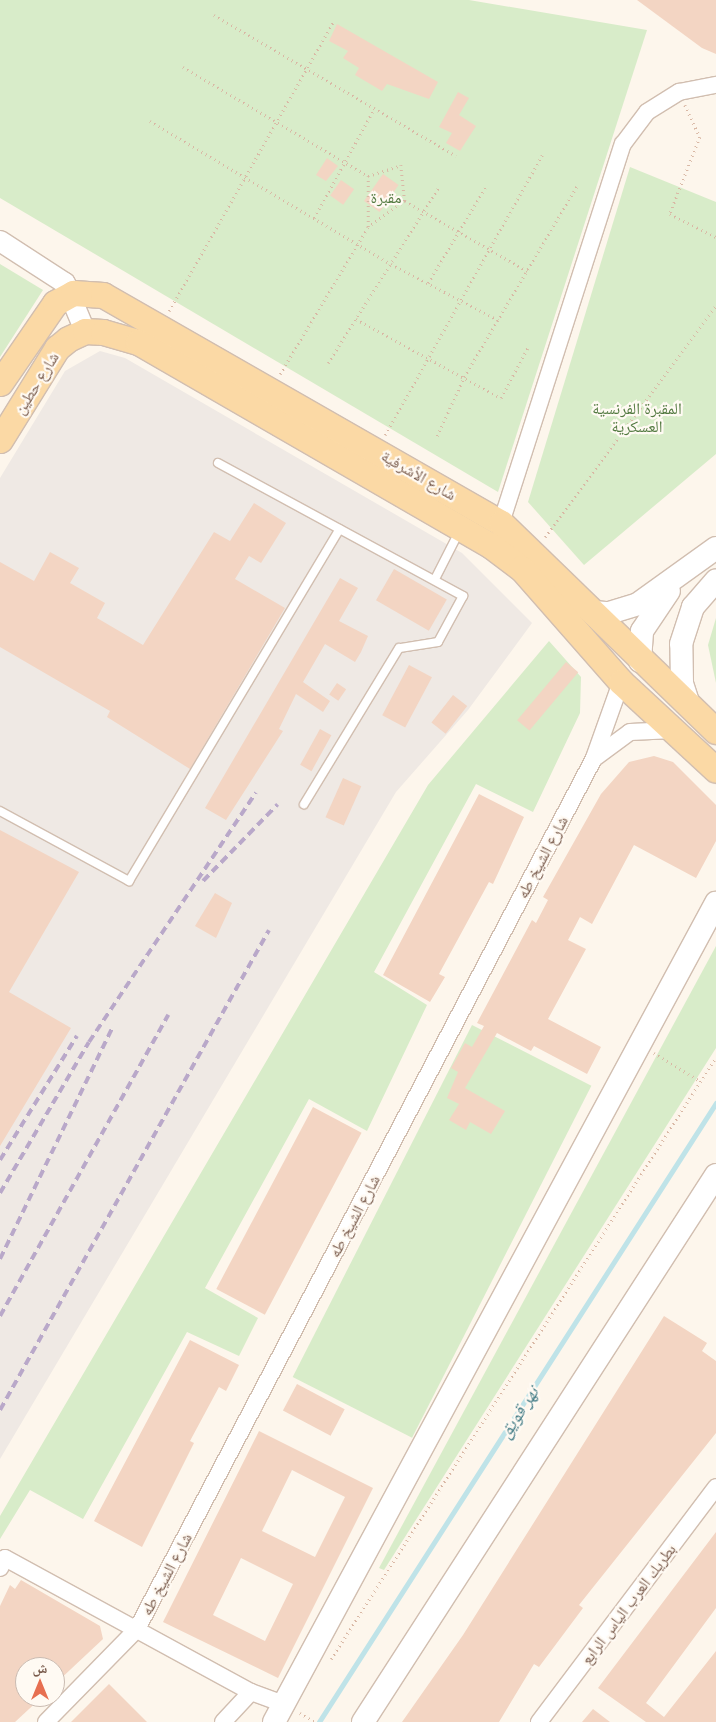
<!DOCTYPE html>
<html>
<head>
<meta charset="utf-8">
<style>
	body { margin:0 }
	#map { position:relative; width:716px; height:1722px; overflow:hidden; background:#fdf6ec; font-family:Lato,"Noto Naskh Arabic",sans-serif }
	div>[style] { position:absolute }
	.industrial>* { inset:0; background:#efe9e4 }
	.green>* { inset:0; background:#d8ecc9; transform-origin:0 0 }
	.stream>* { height:4.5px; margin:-2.25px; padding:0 2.25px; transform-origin:2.25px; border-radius:2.25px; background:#bfe3e8 }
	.building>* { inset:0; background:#f3d5c3; transform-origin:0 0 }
	.path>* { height:2.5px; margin-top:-1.25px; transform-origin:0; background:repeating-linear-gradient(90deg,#d9b8a5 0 1px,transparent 0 5px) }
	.roads { filter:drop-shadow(1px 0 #d1beb0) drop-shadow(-1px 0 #d1beb0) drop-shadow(0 1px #d1beb0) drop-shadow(0 -1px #d1beb0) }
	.service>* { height:8px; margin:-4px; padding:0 4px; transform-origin:4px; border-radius:4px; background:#fff }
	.minor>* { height:16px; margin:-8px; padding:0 8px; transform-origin:8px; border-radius:8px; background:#fff }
	.tertiary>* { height:20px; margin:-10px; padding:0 10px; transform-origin:10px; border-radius:10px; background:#fff }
	.secondary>* { height:22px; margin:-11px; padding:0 11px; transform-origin:11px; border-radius:11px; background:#fff }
	.primary>* { height:25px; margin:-12.5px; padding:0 12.5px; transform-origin:12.5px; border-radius:12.5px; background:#fbd9a5 }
	.rail>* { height:4px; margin-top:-2px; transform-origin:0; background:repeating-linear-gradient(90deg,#b9a8c9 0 8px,transparent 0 13px) }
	span { translate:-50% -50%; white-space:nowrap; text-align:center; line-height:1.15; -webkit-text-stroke:4.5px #fffaf3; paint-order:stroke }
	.park-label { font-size:16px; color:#537a41 }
	.street-label { font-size:16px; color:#7a5c4d }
	.water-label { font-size:18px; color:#437c86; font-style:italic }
	.north { position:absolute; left:15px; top:1657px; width:50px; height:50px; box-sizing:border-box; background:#fffaf3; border:1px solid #cabbb1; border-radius:50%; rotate:0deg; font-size:14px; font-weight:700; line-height:20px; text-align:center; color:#7a5c4d }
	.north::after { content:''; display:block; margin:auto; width:18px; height:22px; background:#e76f51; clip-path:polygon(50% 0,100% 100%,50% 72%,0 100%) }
</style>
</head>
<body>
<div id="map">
	<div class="industrial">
		<i style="clip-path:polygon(100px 351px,125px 358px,462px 553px,532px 623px,468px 710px,396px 792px,0 1459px,0 478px,65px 371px)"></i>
	</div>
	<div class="green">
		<i style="clip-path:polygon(0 0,469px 0,647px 30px,498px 492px,0 198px)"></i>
		<i style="clip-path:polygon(630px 167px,716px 202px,716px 454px,584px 565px,528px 502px)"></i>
		<i style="clip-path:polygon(0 264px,43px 290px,0 357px)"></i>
		<i style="clip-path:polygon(716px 618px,716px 683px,708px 645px)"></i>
		<i style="clip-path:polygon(549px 641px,581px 677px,580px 713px,533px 812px,476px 784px,374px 972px,427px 1005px,367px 1131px,309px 1099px,205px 1288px,258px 1318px,239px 1356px,187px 1332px,83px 1519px,30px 1490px,0 1539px,0 1516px,428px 785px)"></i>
		<i style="clip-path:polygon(716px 946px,716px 1048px,384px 1570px,379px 1568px)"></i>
		<i style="left:472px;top:1025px;width:134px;height:395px;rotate:27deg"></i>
	</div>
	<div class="stream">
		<i style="left:319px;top:1722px;width:735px;rotate:-57.33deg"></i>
	</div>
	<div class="building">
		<i style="clip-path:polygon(637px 0,716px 0,716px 54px,702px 48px)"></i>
		<i style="clip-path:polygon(337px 24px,438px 82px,429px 99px,387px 84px,382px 91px,355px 75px,359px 68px,343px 58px,348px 51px,329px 41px)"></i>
		<i style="clip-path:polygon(458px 92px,469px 98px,459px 115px,476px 126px,460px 151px,446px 143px,452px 133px,439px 127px)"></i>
		<i style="clip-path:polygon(327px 158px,338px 166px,326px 181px,316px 175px)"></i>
		<i style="left:383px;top:174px;width:19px;height:33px;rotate:35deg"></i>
		<i style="left:341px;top:180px;width:16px;height:19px;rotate:35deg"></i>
		<i style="clip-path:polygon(254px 503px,286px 523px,261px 563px,249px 556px,235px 579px,285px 608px,190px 769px,107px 717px,110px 711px,0 647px,0 562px,34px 581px,50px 552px,79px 568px,70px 583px,105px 603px,97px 618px,143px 645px,214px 532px,230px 541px)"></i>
		<i style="left:394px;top:569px;width:61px;height:36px;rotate:30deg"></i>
		<i style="clip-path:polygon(340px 578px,358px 588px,339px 621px,368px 636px,361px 652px,355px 662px,325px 644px,303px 682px,330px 701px,323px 712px,296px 694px,279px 729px,283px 731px,226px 820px,205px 808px)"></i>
		<i style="left:566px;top:662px;width:16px;height:76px;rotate:40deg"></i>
		<i style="left:409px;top:665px;width:26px;height:57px;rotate:28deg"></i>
		<i style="left:337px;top:683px;width:11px;height:14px;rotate:34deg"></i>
		<i style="left:453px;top:695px;width:18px;height:35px;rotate:38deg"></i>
		<i style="left:320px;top:729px;width:13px;height:41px;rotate:29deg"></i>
		<i style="clip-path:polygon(654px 756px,673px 762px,716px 805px,716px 841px,696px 878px,634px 845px,592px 924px,580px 917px,568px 940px,586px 949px,548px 1019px,601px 1047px,587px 1074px,534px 1046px,531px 1051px,497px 1033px,465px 1088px,505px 1111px,491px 1134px,470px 1122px,466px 1130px,449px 1120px,459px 1104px,447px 1098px,458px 1072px,451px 1068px,465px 1043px,472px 1047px,484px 1026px,477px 1023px,532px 920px,536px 923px,548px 900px,543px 897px,601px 794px,629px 762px)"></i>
		<i style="left:343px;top:778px;width:20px;height:43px;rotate:24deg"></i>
		<i style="clip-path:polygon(479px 794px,524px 817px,493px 884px,489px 882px,439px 974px,445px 977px,430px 1002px,383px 975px)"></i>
		<i style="clip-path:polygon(0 830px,79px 872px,9px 992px,71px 1028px,0 1146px)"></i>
		<i style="clip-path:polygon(215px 893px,232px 903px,216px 938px,195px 926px)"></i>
		<i style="left:313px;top:1107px;width:55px;height:206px;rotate:28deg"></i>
		<i style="clip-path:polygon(664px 1316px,707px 1343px,702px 1351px,716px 1361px,716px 1433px,579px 1605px,583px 1608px,539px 1667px,534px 1664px,499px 1722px,402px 1722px,463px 1635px)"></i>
		<i style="clip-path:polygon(190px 1340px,239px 1365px,226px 1391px,219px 1387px,190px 1441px,194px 1443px,142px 1547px,94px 1521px)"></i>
		<i style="left:297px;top:1384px;width:54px;height:30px;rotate:28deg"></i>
		<i style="clip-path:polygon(evenodd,259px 1431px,373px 1488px,278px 1678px,163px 1622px,259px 1431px,292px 1470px,345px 1497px,315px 1557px,262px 1531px,292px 1470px,259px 1431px,241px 1558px,293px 1584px,265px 1641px,213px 1615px,241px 1558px)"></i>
		<i style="clip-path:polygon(716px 1532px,716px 1608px,646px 1703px,664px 1717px,716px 1651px,716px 1722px,646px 1722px,598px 1688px)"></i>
		<i style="clip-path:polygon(21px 1580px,100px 1626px,103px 1639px,55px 1684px,55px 1667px,25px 1667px,25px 1697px,42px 1697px,15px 1722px,0 1722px,0 1606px,10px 1585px,15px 1589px)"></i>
		<i style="clip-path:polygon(109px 1684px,147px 1722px,71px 1722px)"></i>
		<i style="clip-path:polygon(593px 1709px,610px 1722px,582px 1722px)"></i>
	</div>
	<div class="path">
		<i style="left:214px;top:15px;width:280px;rotate:30.2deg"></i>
		<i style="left:183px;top:67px;width:215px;rotate:30.5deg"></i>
		<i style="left:685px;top:105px;width:35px;rotate:65deg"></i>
		<i style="left:700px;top:137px;width:83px;rotate:111.3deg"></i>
		<i style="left:670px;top:214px;width:51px;rotate:26.6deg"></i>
		<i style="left:150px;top:121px;width:280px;rotate:30.7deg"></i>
		<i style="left:391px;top:264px;width:121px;rotate:27.6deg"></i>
		<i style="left:401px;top:165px;width:36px;rotate:84deg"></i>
		<i style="left:405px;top:201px;width:45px;rotate:144.9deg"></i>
		<i style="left:368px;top:227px;width:51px;rotate:-90deg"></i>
		<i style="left:368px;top:176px;width:35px;rotate:-18deg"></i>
		<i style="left:405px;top:201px;width:141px;rotate:29.8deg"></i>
		<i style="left:314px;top:218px;width:124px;rotate:-61.2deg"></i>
		<i style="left:428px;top:283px;width:113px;rotate:-59.1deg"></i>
		<i style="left:169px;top:311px;width:332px;rotate:-60.4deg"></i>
		<i style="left:356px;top:319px;width:165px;rotate:28.6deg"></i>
		<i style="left:501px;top:398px;width:58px;rotate:-62.1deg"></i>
		<i style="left:328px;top:363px;width:207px;rotate:-57.8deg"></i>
		<i style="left:280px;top:374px;width:171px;rotate:-59.1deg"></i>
		<i style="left:385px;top:435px;width:321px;rotate:-60.7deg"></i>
		<i style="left:437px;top:436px;width:65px;rotate:-65.4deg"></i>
		<i style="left:464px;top:377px;width:224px;rotate:-59.4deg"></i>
		<i style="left:545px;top:537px;width:288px;rotate:-53.6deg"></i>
		<i style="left:654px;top:1053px;width:54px;rotate:31.3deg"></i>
		<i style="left:331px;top:1659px;width:715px;rotate:-57.4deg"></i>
		<i style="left:300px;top:1713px;width:17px;rotate:31deg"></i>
	</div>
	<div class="roads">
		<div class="service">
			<i style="left:218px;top:463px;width:279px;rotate:28.5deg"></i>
			<i style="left:463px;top:596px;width:52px;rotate:118.5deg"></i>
			<i style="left:438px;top:642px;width:39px;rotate:171deg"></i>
			<i style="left:399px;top:648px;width:183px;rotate:121.3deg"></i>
			<i style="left:435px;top:579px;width:55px;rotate:-63deg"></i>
			<i style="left:0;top:811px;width:147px;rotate:28.5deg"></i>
			<i style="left:129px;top:881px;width:410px;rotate:-59.1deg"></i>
		</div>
		<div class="minor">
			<i style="left:501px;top:523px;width:398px;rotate:-72.2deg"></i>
			<i style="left:623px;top:144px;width:40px;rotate:-53deg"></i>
			<i style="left:647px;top:112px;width:38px;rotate:-32deg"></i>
			<i style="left:679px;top:92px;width:38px;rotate:-11deg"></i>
			<i style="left:596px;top:757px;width:42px;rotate:-36.3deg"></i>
			<i style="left:630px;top:732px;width:44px;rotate:-2.6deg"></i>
			<i style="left:0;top:1568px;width:11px;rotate:-63deg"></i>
			<i style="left:5px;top:1558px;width:280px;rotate:28.6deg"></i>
			<i style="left:251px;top:1692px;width:37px;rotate:20deg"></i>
			<i style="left:46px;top:1722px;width:130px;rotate:-45.6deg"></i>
			<i style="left:137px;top:1629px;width:984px;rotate:-62.31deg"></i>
			<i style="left:594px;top:758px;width:81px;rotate:-70.4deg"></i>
			<i style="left:223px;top:1722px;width:41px;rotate:-47deg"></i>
			<i style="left:539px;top:1722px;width:294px;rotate:-53deg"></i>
		</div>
		<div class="tertiary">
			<i style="left:0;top:241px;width:77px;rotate:32.9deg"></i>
			<i style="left:65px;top:283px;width:52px;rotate:67.4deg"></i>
		</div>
		<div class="secondary">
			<i style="left:593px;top:612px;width:16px;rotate:4deg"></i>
			<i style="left:609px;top:613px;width:30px;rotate:-17deg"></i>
			<i style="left:638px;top:604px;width:96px;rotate:-35.7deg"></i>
			<i style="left:640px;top:661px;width:30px;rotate:-86deg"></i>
			<i style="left:642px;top:631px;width:48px;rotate:-56deg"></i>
			<i style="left:688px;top:702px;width:20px;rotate:-108deg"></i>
			<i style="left:682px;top:683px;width:39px;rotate:-91deg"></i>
			<i style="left:681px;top:644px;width:39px;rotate:-72deg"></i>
			<i style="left:693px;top:607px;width:35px;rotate:-49deg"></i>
			<i style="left:274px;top:1722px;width:931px;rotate:-61.65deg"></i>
			<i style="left:363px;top:1722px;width:651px;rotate:-57.16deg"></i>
		</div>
		<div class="primary">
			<i style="left:0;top:383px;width:97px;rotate:-55.5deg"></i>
			<i style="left:55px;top:303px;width:21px;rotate:-29deg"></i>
			<i style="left:73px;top:293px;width:30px;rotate:4deg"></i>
			<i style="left:103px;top:295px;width:459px;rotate:29.8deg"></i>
			<i style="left:501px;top:523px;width:299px;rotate:44.1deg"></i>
			<i style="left:0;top:440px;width:108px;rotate:-58.2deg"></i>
			<i style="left:57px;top:348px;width:14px;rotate:-39deg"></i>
			<i style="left:68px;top:339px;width:19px;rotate:-25deg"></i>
			<i style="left:85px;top:331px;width:18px;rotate:3deg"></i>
			<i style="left:103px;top:332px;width:36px;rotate:16deg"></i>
			<i style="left:138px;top:342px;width:406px;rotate:30deg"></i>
			<i style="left:490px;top:545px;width:39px;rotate:37deg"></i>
			<i style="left:521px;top:568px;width:152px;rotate:48.7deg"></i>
			<i style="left:621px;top:682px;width:129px;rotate:42.8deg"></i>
		</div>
	</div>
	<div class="rail">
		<i style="left:203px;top:881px;width:107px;rotate:-45.8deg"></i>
		<i style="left:0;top:1160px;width:146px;rotate:-58.2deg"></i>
		<i style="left:0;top:1193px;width:175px;rotate:-59.5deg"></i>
		<i style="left:89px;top:1042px;width:300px;rotate:-56.2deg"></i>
		<i style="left:0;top:1259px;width:259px;rotate:-64.1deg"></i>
		<i style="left:0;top:1316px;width:345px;rotate:-60.8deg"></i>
		<i style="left:0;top:1410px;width:550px;rotate:-60.73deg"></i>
	</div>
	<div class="park-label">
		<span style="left:386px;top:197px">مقبرة</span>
		<span style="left:637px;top:417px">المقبرة الفرنسية<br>العسكرية</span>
	</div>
	<div class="street-label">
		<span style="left:36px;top:383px;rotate:-58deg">شارع حطين</span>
		<span style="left:419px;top:475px;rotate:30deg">شارع الأشرفية</span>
		<span style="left:542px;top:857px;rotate:-62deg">شارع الشيخ طه</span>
		<span style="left:354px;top:1216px;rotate:-62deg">شارع الشيخ طه</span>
		<span style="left:166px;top:1574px;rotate:-62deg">شارع الشيخ طه</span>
		<span style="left:628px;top:1604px;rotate:-53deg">بطريك العرب الياس الرابع</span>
	</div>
	<div class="water-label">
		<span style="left:518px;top:1412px;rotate:-57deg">نهر قويق</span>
	</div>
	<div class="north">ش</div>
</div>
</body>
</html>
